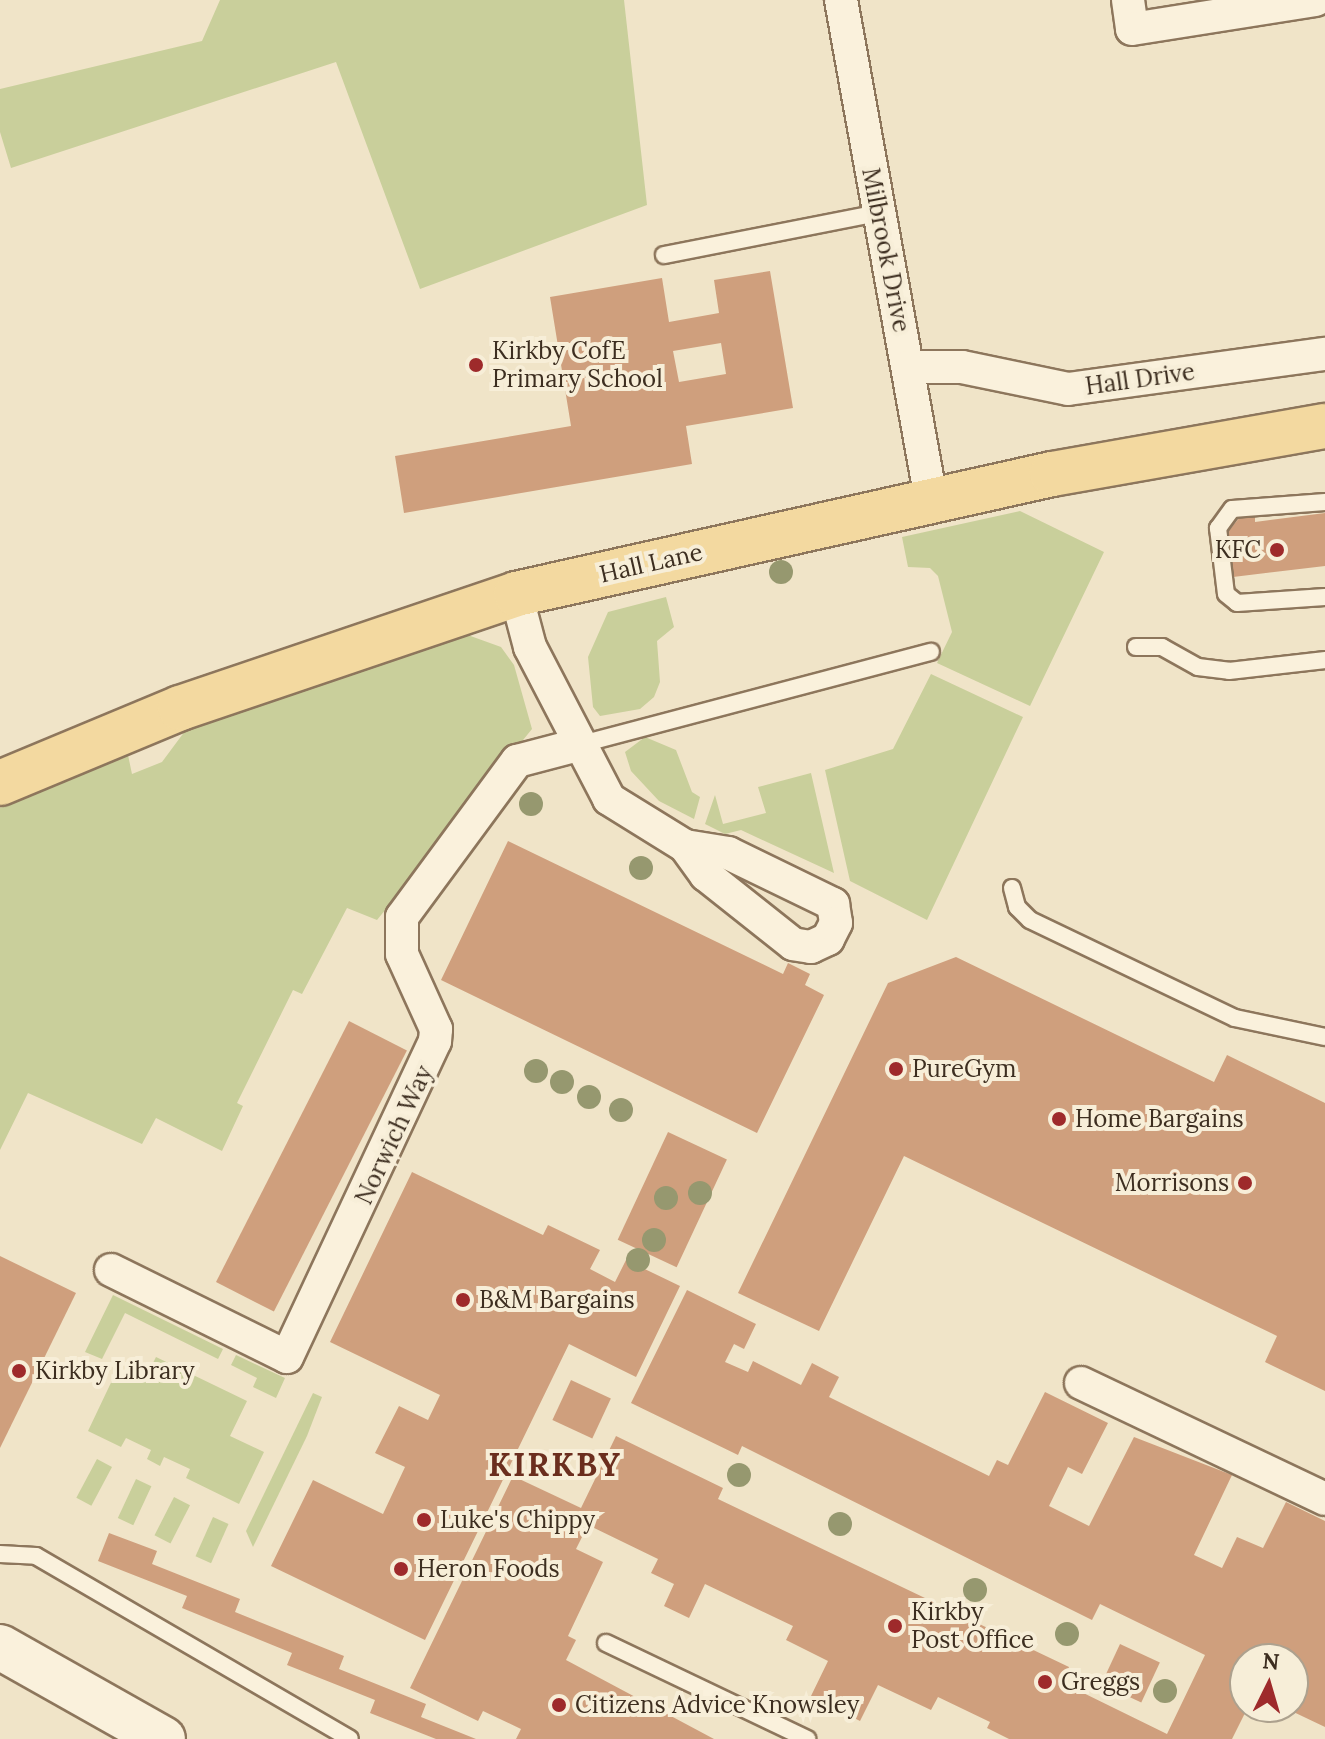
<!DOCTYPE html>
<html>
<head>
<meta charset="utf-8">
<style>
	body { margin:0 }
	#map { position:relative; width:1325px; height:1739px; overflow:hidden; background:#f0e4c8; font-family:Lora,serif }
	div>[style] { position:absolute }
	.green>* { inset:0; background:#c9cf9b; transform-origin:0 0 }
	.building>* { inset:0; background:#cf9f7d; transform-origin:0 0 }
	.roads { filter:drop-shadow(2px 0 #8d765c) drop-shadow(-2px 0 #8d765c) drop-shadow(0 2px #8d765c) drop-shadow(0 -2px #8d765c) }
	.lane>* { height:16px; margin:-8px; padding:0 8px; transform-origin:8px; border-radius:8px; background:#faf1dc }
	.street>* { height:32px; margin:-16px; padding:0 16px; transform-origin:16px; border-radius:16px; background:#faf1dc }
	.secondary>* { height:44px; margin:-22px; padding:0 22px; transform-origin:22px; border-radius:22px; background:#faf1dc }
	.primary>* { height:44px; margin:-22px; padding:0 22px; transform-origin:22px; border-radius:22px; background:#f3d9a0 }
	.trees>* { width:24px; height:24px; margin:-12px; border-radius:50%; background:#96986f }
	.dots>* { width:22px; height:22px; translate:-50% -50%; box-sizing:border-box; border:4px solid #f7eed8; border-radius:50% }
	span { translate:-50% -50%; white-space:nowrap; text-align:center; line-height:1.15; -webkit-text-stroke:8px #f7eed8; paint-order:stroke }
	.street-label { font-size:24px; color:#3d2e20 }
	.poi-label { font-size:24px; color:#3d2e20 }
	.left { translate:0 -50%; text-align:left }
	.right { translate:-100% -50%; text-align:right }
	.district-label { font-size:32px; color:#6b2e1e; font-weight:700; letter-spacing:2px }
	.north { position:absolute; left:1229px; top:1643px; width:80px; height:80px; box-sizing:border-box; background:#f7eed8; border:2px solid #ada18e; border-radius:50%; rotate:5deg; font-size:22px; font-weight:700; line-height:32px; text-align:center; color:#3d2e20 }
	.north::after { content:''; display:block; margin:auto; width:28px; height:36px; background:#9e2a2b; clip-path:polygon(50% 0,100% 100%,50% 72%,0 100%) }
</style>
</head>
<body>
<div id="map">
	<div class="green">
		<i style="clip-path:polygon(220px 0,624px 0,647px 205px,420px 289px,336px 62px,11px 168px,0 132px,0 89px,202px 41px)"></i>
		<i style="clip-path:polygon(1020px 511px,1104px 552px,1030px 706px,937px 663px,952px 632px,938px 576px,930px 568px,908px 567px,902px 537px)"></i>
		<i style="clip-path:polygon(666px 597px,674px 627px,657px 641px,660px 682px,654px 697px,640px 709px,600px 716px,593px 707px,588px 657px,608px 612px)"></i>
		<i style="clip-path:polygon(465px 634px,501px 647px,514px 665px,532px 729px,377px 920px,347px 908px,302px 994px,293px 990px,237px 1103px,243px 1106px,222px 1151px,156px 1118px,142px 1144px,28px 1093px,0 1150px,0 808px,128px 755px,132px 774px,162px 762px,185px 731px)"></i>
		<i style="clip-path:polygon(931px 674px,1023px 717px,927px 920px,850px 881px,825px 770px,893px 749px)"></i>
		<i style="clip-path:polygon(645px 737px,676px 750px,692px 792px,700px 797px,694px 819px,659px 801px,631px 771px,625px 752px)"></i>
		<i style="clip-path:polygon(811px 773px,834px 873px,741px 830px,725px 834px,705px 824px,715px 795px,723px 824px,766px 813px,758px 787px)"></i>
		<i style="clip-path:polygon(113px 1295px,223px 1349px,218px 1359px,125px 1313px,102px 1359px,85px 1352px)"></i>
		<i style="clip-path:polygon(236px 1355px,285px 1378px,276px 1398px,253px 1387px,257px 1378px,231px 1365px)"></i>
		<i style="clip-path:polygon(156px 1357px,247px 1401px,230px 1436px,264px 1452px,239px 1504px,186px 1478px,190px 1469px,164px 1457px,160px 1466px,147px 1459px,151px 1450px,126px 1438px,121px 1447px,88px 1431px,117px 1370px,143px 1383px)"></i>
		<i style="clip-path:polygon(313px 1393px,322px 1397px,307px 1436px,253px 1547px,246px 1531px)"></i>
		<i style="left:97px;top:1459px;width:17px;height:44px;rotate:28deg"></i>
		<i style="left:136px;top:1479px;width:17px;height:43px;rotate:25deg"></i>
		<i style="left:174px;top:1497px;width:18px;height:43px;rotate:27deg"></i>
		<i style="left:213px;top:1517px;width:17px;height:43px;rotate:24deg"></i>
	</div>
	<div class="building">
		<i style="clip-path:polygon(evenodd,770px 271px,793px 408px,686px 426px,692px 464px,404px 513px,395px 456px,571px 426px,550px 297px,662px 278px,669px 322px,719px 313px,714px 280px,770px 271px,721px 343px,726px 374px,679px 382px,673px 351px,721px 343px)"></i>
		<i style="clip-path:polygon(1325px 513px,1325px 566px,1233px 577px,1227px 533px,1240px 517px,1255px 515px,1255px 522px)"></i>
		<i style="clip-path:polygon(508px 841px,783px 974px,788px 963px,810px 974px,805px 985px,824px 995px,757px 1133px,441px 980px)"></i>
		<i style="clip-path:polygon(956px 957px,1214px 1082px,1227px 1055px,1325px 1103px,1325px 1391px,1265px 1362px,1277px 1336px,904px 1156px,819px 1331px,738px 1293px,888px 983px)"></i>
		<i style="left:349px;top:1021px;width:65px;height:293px;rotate:27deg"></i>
		<i style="left:668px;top:1132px;width:65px;height:119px;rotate:25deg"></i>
		<i style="clip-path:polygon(412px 1172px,543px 1235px,548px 1225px,600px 1250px,590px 1269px,615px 1282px,626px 1260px,680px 1286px,636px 1377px,569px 1344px,425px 1640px,271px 1566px,313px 1480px,383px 1514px,405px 1467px,375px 1453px,399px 1406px,428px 1420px,440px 1395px,330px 1342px)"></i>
		<i style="clip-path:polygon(0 1256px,76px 1293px,0 1448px)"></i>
		<i style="clip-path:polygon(687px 1290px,756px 1324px,744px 1349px,734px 1344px,725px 1362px,748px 1372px,753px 1361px,801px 1385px,812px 1363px,839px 1377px,829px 1397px,989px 1476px,997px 1460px,1008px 1465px,1045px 1392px,1108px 1423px,1082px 1474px,1068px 1467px,1049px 1506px,1089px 1526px,1134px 1437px,1232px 1475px,1194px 1555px,1222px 1568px,1237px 1537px,1263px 1548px,1286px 1502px,1325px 1521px,1325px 1727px,1283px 1707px,1293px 1707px,1293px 1659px,1245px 1659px,1248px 1707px,1232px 1739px,1009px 1739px,987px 1728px,990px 1722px,938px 1697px,931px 1710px,878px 1685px,860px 1721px,811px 1696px,828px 1661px,786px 1640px,793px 1626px,705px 1584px,689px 1618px,664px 1606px,674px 1584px,651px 1573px,658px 1559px,588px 1525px,576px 1549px,603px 1562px,568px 1636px,576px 1640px,566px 1660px,714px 1739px,516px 1739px,521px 1729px,483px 1711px,478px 1721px,410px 1688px,513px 1476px,581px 1508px,616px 1436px,723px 1488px,718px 1499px,1069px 1667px,1063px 1683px,1167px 1734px,1205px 1655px,1100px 1604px,1092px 1620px,742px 1446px,738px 1455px,631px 1403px)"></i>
		<i style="left:571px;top:1380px;width:44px;height:44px;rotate:25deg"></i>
		<i style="clip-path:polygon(109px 1533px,157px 1551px,152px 1564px,240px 1599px,235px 1612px,344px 1656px,339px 1669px,426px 1704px,421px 1717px,476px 1739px,436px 1739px,370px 1713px,375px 1700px,287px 1665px,292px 1653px,182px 1608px,187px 1596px,98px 1561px)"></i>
		<i style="left:1120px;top:1644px;width:44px;height:44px;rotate:25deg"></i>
	</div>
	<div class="roads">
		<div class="lane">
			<i style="left:664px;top:255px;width:218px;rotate:-11.1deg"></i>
			<i style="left:1325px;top:502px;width:93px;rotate:175.7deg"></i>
			<i style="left:1232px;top:509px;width:24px;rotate:126deg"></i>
			<i style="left:1218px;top:528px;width:66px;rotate:83.1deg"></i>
			<i style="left:1226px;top:594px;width:14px;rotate:39deg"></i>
			<i style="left:1237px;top:603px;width:88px;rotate:-3.9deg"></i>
			<i style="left:1136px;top:647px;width:26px"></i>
			<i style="left:1162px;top:647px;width:41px;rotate:29.1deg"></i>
			<i style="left:1198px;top:667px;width:31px;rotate:7deg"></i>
			<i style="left:1229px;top:671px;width:97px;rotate:-6.5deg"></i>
			<i style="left:578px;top:745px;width:365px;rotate:-14.8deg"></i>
			<i style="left:1012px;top:888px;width:20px;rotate:75deg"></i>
			<i style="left:1017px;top:907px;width:18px;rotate:45deg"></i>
			<i style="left:1030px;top:920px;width:227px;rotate:25.6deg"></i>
			<i style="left:1235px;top:1018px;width:92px;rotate:11.9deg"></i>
			<i style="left:0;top:1554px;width:36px;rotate:3deg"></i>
			<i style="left:36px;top:1556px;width:363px;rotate:30.2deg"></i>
			<i style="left:606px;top:1643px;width:223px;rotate:25.5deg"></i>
		</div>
		<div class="street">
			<i style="left:841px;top:0;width:507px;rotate:79.78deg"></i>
			<i style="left:1128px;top:0;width:29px;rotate:82deg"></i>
			<i style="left:1132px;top:29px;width:186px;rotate:-9deg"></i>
			<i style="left:908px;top:367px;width:54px"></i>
			<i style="left:962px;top:367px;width:108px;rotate:11.7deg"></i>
			<i style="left:1068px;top:389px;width:259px;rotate:-7.8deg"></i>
			<i style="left:516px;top:594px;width:55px;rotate:75.2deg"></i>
			<i style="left:530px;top:647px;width:171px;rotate:62.5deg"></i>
			<i style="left:609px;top:799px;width:89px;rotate:31.7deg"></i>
			<i style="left:685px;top:846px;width:44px;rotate:9.2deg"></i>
			<i style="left:728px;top:853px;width:117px;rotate:25.9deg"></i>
			<i style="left:833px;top:904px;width:19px;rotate:81deg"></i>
			<i style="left:836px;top:923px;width:18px;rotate:117deg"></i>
			<i style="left:828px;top:939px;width:19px;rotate:155deg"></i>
			<i style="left:811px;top:947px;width:18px;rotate:-171deg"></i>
			<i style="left:793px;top:944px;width:111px;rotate:-141.6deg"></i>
			<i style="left:706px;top:875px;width:36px;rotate:-126deg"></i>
			<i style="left:111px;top:1270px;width:196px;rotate:26.3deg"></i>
			<i style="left:287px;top:1357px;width:349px;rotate:-64.9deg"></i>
			<i style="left:435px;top:1041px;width:12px;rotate:-85deg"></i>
			<i style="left:436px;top:1029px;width:82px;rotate:-114.4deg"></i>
			<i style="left:402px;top:954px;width:37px;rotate:-90deg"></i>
			<i style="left:402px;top:917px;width:194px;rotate:-53.6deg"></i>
			<i style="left:517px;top:761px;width:63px;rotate:-14.7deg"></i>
			<i style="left:1081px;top:1383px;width:270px;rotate:25.4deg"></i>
		</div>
		<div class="secondary">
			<i style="left:0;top:1647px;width:187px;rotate:29.4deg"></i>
		</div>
		<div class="primary">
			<i style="left:0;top:783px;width:195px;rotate:-22.6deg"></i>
			<i style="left:180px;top:708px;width:355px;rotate:-18.7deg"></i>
			<i style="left:516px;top:594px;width:549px;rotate:-12.62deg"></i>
			<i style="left:1052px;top:474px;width:277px;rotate:-10deg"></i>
		</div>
	</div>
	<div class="trees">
		<i style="left:781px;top:572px"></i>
		<i style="left:531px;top:804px"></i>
		<i style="left:641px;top:868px"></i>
		<i style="left:536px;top:1071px"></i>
		<i style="left:562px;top:1082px"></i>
		<i style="left:589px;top:1097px"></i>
		<i style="left:621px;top:1110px"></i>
		<i style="left:700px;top:1193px"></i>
		<i style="left:666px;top:1198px"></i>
		<i style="left:654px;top:1240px"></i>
		<i style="left:638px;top:1260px"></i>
		<i style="left:739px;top:1475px"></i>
		<i style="left:840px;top:1524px"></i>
		<i style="left:975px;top:1590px"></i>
		<i style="left:1067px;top:1634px"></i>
		<i style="left:1165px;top:1691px"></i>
	</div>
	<div class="dots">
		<i style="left:476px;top:365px;background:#9e2a2b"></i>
		<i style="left:1277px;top:550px;background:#9e2a2b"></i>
		<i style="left:896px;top:1069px;background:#9e2a2b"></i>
		<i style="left:1059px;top:1119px;background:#9e2a2b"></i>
		<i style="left:1245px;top:1183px;background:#9e2a2b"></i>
		<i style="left:463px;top:1300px;background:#9e2a2b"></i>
		<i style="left:19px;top:1371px;background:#9e2a2b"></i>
		<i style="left:424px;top:1520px;background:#9e2a2b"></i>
		<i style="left:401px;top:1569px;background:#9e2a2b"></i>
		<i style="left:895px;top:1626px;background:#9e2a2b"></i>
		<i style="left:1045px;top:1682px;background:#9e2a2b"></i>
		<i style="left:559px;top:1705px;background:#9e2a2b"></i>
	</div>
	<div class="street-label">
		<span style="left:886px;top:250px;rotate:79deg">Milbrook Drive</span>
		<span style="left:1140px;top:379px;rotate:-8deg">Hall Drive</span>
		<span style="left:651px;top:563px;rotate:-13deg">Hall Lane</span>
		<span style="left:394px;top:1135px;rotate:-65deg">Norwich Way</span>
	</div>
	<div class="poi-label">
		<span class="left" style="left:492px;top:365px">Kirkby CofE<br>Primary School</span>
		<span class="right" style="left:1261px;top:550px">KFC</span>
		<span class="left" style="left:912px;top:1069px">PureGym</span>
		<span class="left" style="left:1075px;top:1119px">Home Bargains</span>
		<span class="right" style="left:1229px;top:1183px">Morrisons</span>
		<span class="left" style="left:479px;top:1300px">B&amp;M Bargains</span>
		<span class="left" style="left:35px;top:1371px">Kirkby Library</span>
		<span class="left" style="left:440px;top:1520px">Luke's Chippy</span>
		<span class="left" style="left:417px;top:1569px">Heron Foods</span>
		<span class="left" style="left:911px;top:1626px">Kirkby<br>Post Office</span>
		<span class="left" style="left:1061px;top:1682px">Greggs</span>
		<span class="left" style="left:575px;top:1705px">Citizens Advice Knowsley</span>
	</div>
	<div class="district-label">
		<span style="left:555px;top:1465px">KIRKBY</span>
	</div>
	<div class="north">N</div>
</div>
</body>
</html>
